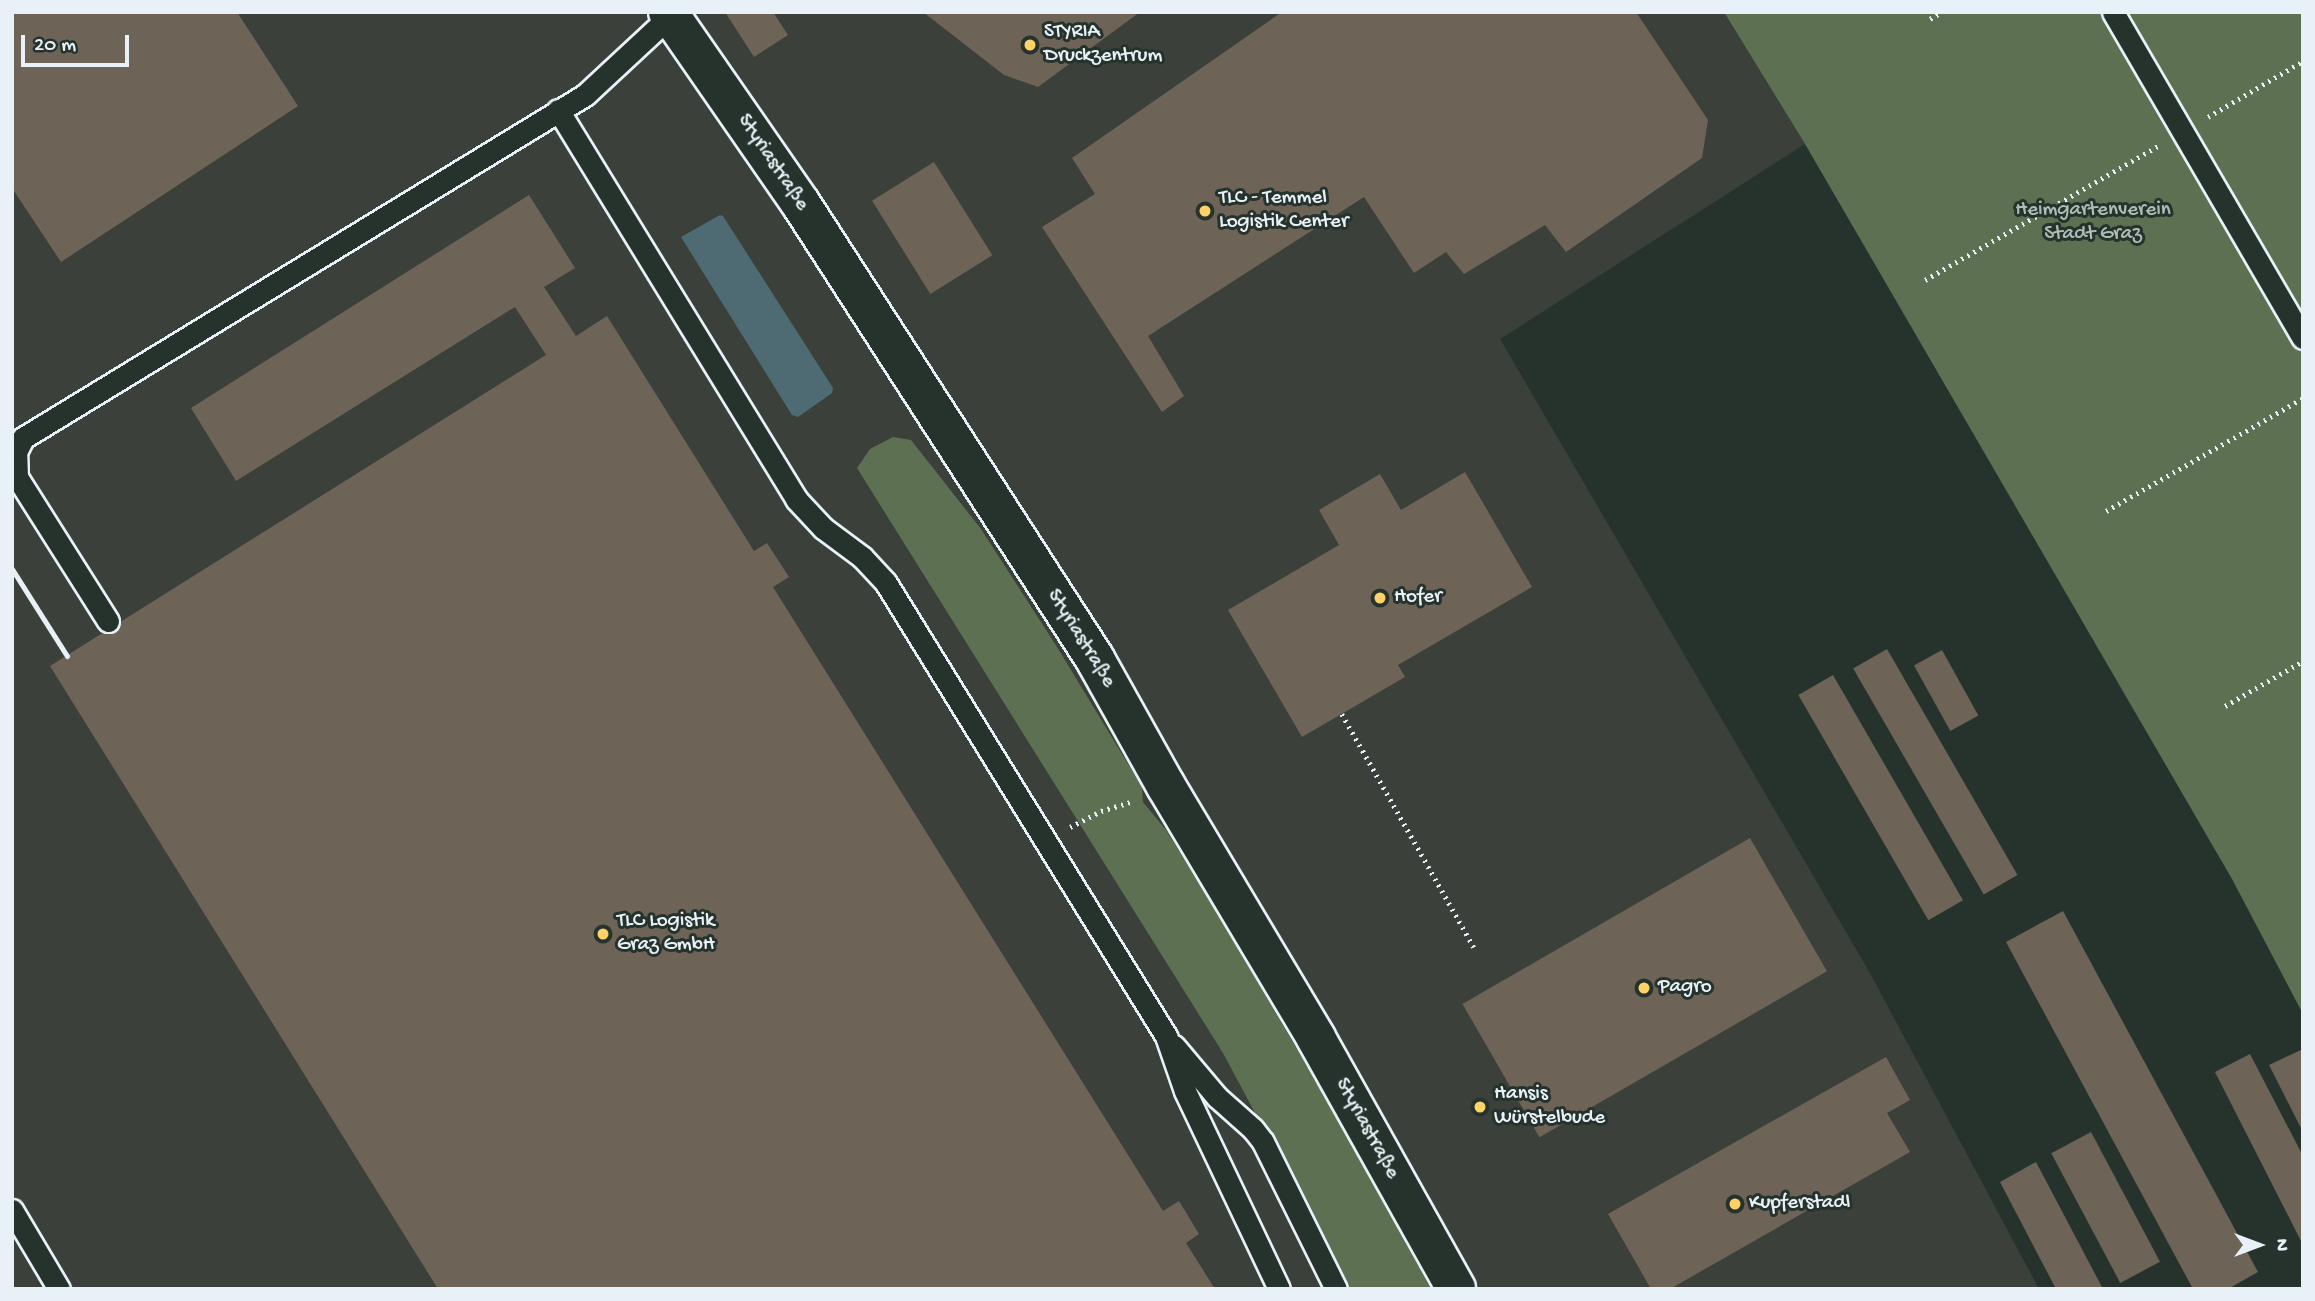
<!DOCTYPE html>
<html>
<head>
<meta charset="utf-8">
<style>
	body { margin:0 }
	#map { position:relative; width:2315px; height:1301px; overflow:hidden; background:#26332d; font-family:"Gochi Hand",sans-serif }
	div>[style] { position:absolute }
	.built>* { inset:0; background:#3b413a }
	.green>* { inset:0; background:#5d7052 }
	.water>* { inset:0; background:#4e6b74 }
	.building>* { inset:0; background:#6d6357; transform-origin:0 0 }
	.path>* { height:4.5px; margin-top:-2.25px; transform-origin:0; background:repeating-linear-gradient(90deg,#e8f1f8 0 2px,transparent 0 7px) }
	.roads { filter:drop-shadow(2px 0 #e8f1f8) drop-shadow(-2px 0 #e8f1f8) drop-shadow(0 2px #e8f1f8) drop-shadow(0 -2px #e8f1f8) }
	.lane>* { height:21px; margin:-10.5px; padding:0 10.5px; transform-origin:10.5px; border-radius:10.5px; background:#26332d }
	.secondary>* { height:38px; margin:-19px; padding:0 19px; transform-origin:19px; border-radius:19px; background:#26332d }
	.rail>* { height:5px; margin:-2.5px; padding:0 2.5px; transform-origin:2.5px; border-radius:2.5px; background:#e8f1f8 }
	.dots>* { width:19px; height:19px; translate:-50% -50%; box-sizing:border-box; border:4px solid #26332d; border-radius:50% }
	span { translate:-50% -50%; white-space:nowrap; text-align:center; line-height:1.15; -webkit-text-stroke:6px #26332d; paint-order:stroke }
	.poi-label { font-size:21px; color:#e8f1f8 }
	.left { translate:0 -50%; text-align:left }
	.street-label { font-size:21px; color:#e8f1f8 }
	.park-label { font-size:21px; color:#b0bdb6 }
	.frame { position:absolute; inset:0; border:14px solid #e8f1f8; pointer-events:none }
	.north { position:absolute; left:2224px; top:1210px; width:70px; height:70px; -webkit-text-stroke:5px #26332d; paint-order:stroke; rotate:90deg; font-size:19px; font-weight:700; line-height:28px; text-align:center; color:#e8f1f8 }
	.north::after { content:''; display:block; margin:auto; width:24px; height:32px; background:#e8f1f8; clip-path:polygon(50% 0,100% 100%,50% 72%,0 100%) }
	.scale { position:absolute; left:21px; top:35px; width:108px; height:32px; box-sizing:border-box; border:4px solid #e8f1f8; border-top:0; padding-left:9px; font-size:21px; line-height:24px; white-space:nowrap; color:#e8f1f8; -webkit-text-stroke:5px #26332d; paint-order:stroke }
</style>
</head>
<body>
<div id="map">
	<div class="built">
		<i style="clip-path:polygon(12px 12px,1724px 12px,1805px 144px,1500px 339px,1871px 975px,2039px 1289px,12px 1289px)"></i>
	</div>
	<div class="green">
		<i style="clip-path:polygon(1724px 12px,2303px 12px,2303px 1014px,2232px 879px,1805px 144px)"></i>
		<i style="clip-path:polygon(893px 437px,911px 440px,981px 529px,1057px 647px,1142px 787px,1143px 802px,1166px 830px,1205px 893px,1324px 1095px,1431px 1289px,1349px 1289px,1223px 1053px,857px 468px,870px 449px)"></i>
	</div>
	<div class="water">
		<i style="clip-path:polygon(720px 215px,723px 216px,833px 388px,832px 393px,798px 417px,792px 415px,681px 237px)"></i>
	</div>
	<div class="building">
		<i style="clip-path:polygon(12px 12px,237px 12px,298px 106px,61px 262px,12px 188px)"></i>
		<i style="clip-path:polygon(725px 12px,773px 12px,788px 35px,754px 57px)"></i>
		<i style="clip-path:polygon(923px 12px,1140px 12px,1038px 87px,1004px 75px)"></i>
		<i style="clip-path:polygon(1282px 12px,1636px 12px,1708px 120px,1702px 158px,1566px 252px,1545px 225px,1464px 274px,1446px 252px,1414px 273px,1364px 197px,1148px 336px,1184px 396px,1162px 412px,1042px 227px,1095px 194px,1072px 158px)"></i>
		<i style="left:934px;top:162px;width:110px;height:73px;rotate:58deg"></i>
		<i style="clip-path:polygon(529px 195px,575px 268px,544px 287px,576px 336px,607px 316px,754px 551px,767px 543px,789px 577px,773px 587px,1163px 1211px,1179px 1201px,1199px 1234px,1186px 1243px,1215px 1289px,438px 1289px,50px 666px,546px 355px,515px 307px,236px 481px,191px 408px)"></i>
		<i style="clip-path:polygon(1465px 472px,1532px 587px,1398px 665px,1405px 677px,1302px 737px,1228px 610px,1339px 545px,1319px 510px,1380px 474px,1401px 510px)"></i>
		<i style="left:1887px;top:649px;width:261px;height:39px;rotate:60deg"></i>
		<i style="left:1942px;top:650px;width:75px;height:32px;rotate:61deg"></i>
		<i style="left:1833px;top:675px;width:260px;height:40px;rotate:60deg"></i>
		<i style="left:1750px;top:838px;width:154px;height:332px;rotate:60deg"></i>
		<i style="clip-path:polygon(2063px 911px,2258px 1272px,2228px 1289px,2193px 1289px,2006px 942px)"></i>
		<i style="clip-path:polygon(2303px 1049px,2303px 1132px,2269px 1065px)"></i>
		<i style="clip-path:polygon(2250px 1054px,2303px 1156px,2303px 1245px,2215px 1072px)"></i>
		<i style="clip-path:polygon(1886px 1057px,1910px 1100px,1887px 1113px,1910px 1152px,1670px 1289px,1651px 1289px,1608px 1214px)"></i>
		<i style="left:2091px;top:1132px;width:147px;height:45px;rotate:62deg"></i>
		<i style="clip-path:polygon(2036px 1162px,2103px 1289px,2056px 1289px,2000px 1182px)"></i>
	</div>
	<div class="path">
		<i style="left:1930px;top:19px;width:13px;rotate:-32deg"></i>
		<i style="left:2208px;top:117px;width:110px;rotate:-30.5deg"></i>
		<i style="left:1925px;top:280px;width:269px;rotate:-29.9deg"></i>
		<i style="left:2106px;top:511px;width:227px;rotate:-29.8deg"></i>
		<i style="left:2225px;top:706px;width:90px;rotate:-30deg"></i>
		<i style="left:1342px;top:714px;width:268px;rotate:60.5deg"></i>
		<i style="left:1070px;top:827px;width:35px;rotate:-27deg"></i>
		<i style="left:1101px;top:811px;width:34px;rotate:-17deg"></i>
	</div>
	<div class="roads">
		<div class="lane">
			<i style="left:2113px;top:12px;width:377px;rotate:59.8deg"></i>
			<i style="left:558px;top:110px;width:456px;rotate:58.5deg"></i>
			<i style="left:796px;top:499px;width:40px;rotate:47deg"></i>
			<i style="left:823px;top:528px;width:49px;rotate:36.6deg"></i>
			<i style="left:862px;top:557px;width:35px;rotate:47deg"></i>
			<i style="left:886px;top:583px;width:533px;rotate:58.28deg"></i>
			<i style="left:1166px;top:1036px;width:58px;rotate:70.9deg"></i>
			<i style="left:1185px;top:1091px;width:219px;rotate:64.6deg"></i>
			<i style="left:108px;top:621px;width:170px;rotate:-122.3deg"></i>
			<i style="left:17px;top:477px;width:25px;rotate:-92deg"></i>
			<i style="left:16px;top:452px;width:16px;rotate:-63deg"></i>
			<i style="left:23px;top:438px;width:658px;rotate:-31.4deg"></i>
			<i style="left:585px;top:95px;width:116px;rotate:-42.9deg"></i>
			<i style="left:1174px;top:1046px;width:67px;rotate:49.9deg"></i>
			<i style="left:1217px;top:1097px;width:48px;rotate:41.6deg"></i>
			<i style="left:1253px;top:1129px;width:16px;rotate:52deg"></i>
			<i style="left:1263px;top:1142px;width:164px;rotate:63.6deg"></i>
			<i style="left:12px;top:1210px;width:92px;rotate:59.3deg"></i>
		</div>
		<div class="secondary">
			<i style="left:668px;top:12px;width:234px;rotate:55.3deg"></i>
			<i style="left:801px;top:204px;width:542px;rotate:57.13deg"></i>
			<i style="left:1095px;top:659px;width:145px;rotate:60.8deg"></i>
			<i style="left:1166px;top:786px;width:293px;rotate:59.2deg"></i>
			<i style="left:1316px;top:1038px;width:287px;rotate:60.8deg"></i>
		</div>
	</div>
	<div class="rail">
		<i style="left:12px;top:569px;width:103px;rotate:57.7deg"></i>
	</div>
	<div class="dots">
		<i style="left:1030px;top:45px;background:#ffd166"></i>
		<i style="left:1205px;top:211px;background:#ffd166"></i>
		<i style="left:1380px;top:598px;background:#ffd166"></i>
		<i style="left:603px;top:934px;background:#ffd166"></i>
		<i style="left:1644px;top:988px;background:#ffd166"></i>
		<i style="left:1480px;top:1107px;background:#ffd166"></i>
		<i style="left:1735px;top:1204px;background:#ffd166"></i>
	</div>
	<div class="poi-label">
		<span class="left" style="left:1044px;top:45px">STYRIA<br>Druckzentrum</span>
		<span class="left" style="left:1219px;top:211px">TLC - Temmel<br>Logistik Center</span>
		<span class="left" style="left:1394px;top:598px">Hofer</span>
		<span class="left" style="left:617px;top:934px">TLC Logistik<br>Graz GmbH</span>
		<span class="left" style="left:1658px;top:988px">Pagro</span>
		<span class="left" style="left:1494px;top:1107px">Hansis<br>Würstelbude</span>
		<span class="left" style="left:1749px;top:1204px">Kupferstadl</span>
	</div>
	<div class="street-label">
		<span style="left:772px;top:163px;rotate:56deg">Styriastraße</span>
		<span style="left:1080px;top:639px;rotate:58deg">Styriastraße</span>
		<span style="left:1366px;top:1129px;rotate:61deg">Styriastraße</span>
	</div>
	<div class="park-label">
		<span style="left:2093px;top:223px">Heimgartenverein<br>Stadt Graz</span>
	</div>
	<div class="frame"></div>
	<div class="north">N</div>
	<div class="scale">20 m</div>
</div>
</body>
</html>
